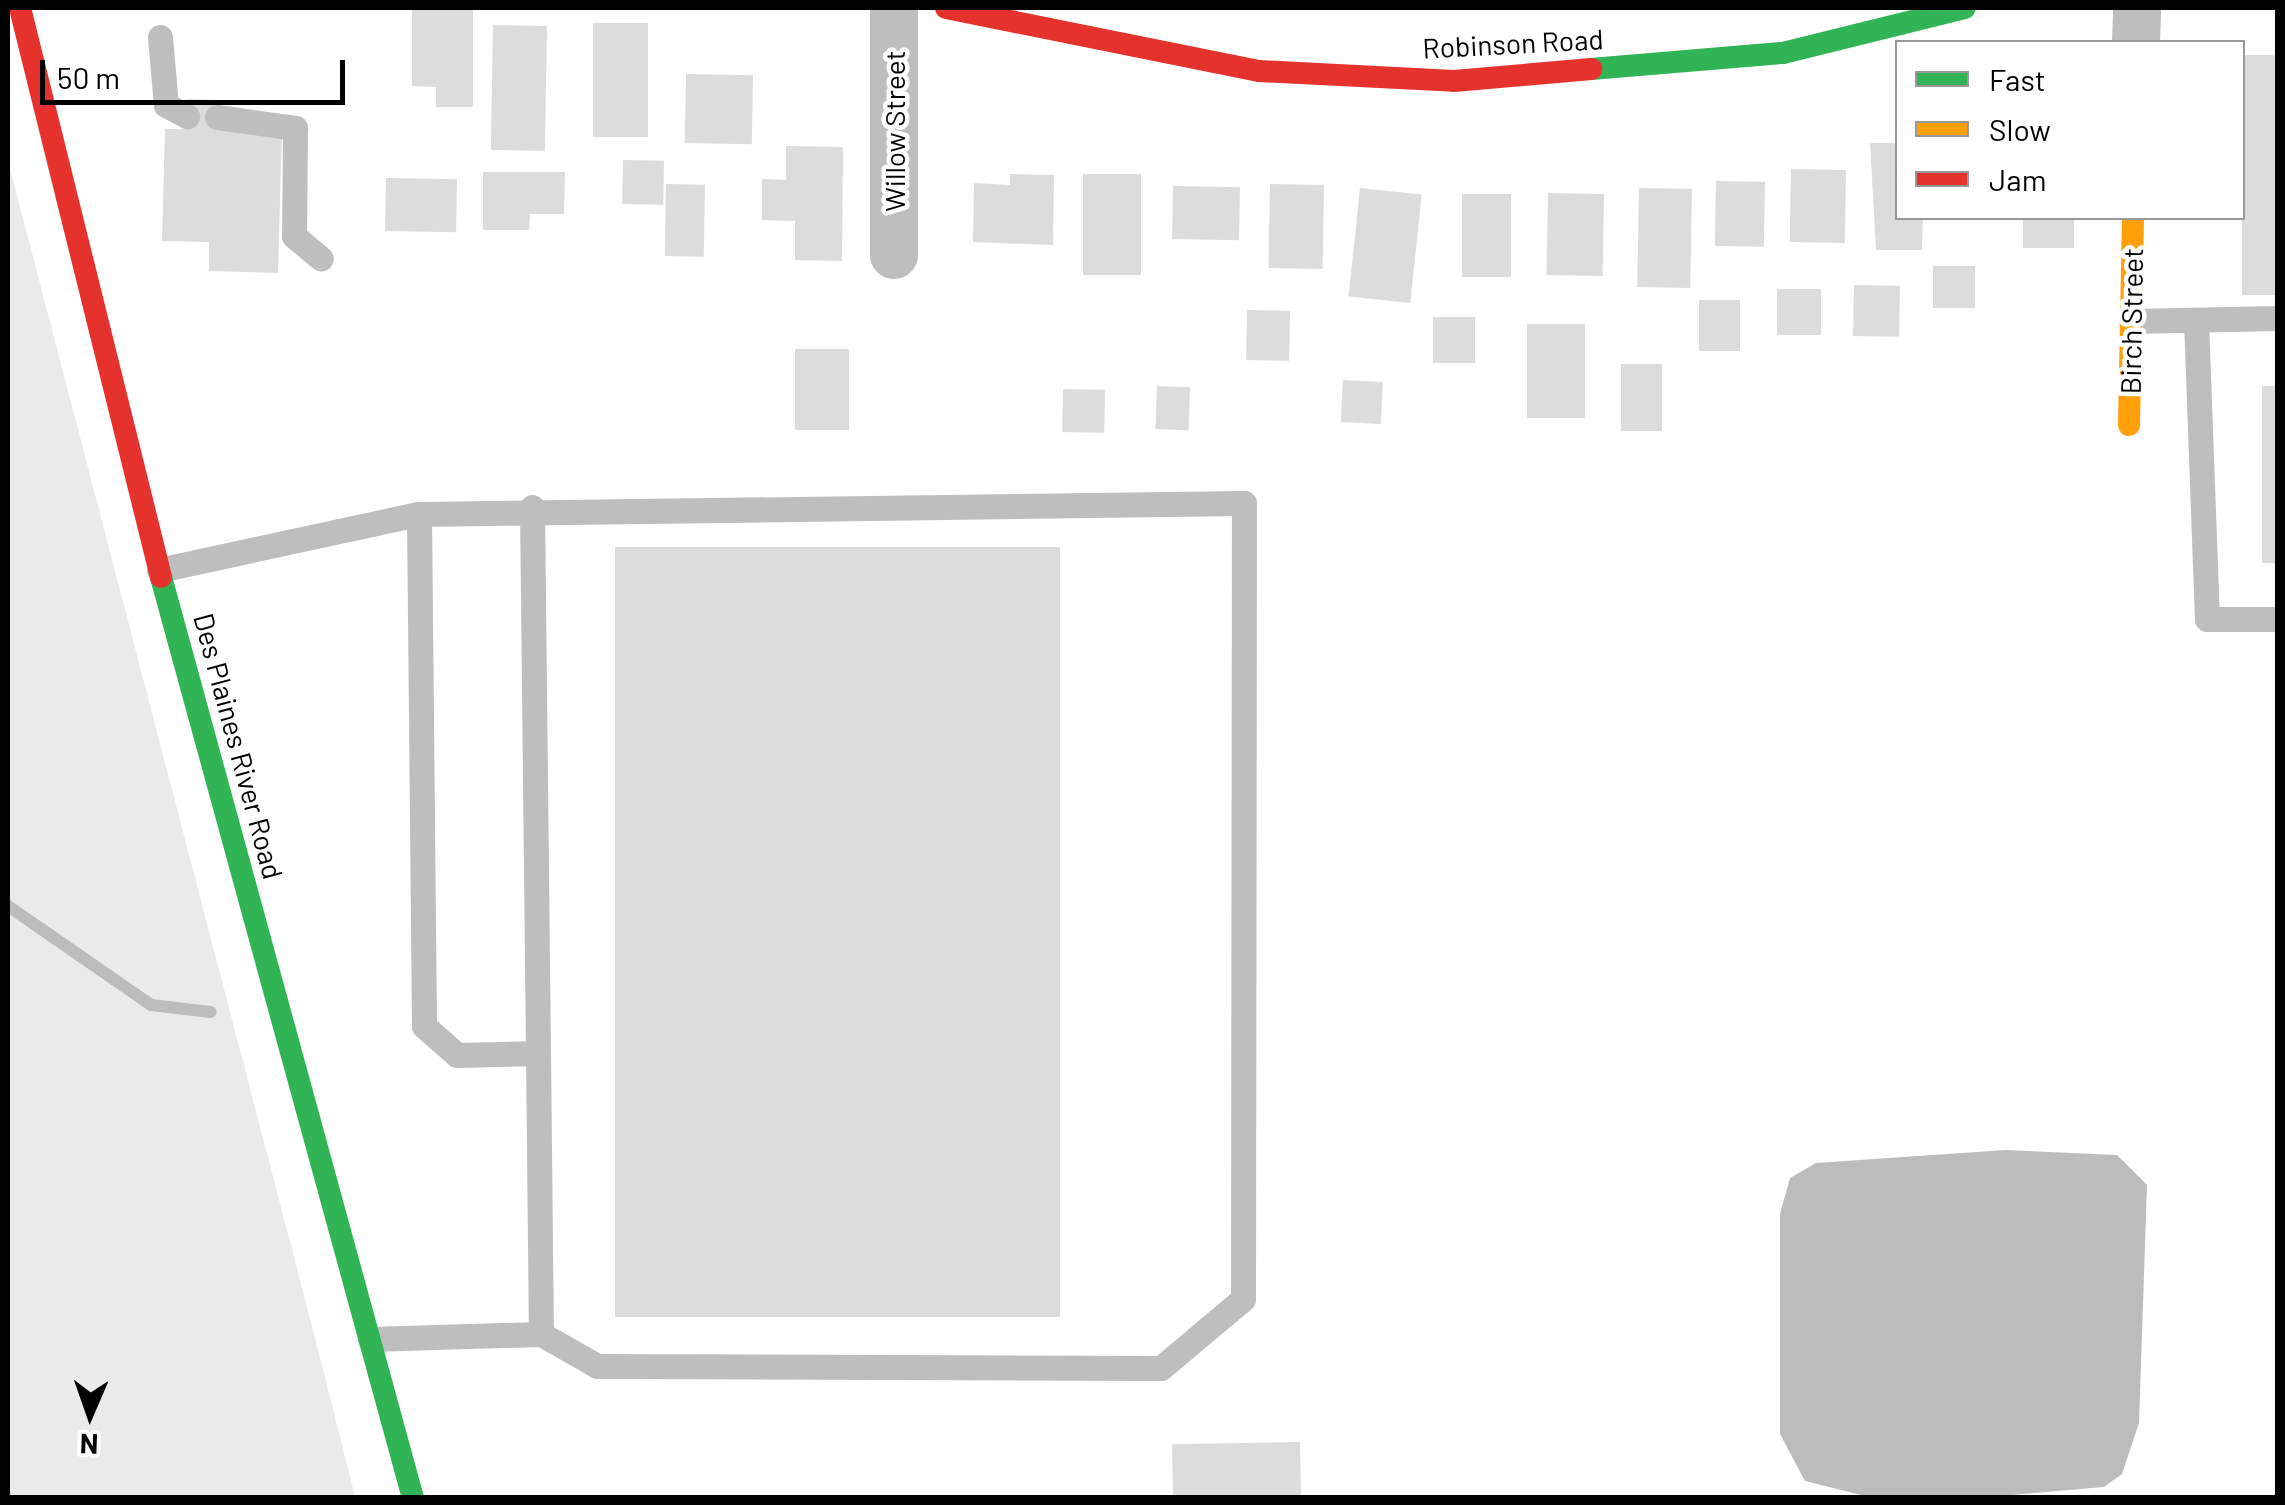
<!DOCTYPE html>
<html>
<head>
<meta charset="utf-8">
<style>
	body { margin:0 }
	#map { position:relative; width:2285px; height:1505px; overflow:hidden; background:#fff; font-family:Barlow,sans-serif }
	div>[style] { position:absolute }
	.green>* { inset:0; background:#eaeaea }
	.water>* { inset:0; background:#bcbcbc }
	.stream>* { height:12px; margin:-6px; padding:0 6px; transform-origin:6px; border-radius:6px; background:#bcbcbc }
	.building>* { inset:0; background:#dcdcdc; transform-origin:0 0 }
	.lane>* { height:25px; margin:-12.5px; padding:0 12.5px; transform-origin:12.5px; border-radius:12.5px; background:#bebebe }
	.street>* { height:48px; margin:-24px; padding:0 24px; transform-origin:24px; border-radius:24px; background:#bebebe }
	.fast>* { height:22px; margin:-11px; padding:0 11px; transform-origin:11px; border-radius:11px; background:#30b455 }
	.slow>* { height:22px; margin:-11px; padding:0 11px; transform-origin:11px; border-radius:11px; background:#ff9f0a }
	.jam>* { height:22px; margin:-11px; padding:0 11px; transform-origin:11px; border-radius:11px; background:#e5322d }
	span { translate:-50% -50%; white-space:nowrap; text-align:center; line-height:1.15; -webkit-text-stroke:9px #fff; paint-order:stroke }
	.street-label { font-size:28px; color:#000 }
	.frame { position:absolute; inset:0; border:10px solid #000; pointer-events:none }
	.legend { position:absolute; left:1895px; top:40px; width:350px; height:180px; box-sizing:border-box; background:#fff; border:2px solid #999; margin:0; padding:12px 18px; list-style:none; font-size:30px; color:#000 }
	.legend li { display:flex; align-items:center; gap:20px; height:50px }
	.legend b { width:50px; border:2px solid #999 }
	.north { position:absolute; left:40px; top:1365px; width:100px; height:100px; -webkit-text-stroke:8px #fff; paint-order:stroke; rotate:182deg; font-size:28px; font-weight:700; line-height:40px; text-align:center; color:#000 }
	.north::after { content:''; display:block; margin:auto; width:35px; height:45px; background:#000; clip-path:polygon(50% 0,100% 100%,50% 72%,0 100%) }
	.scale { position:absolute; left:40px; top:60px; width:305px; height:45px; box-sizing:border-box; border:5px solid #000; border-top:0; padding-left:12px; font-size:30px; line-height:35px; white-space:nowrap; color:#000; -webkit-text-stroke:8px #fff; paint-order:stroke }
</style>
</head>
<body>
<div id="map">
	<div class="green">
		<i style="clip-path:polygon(8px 161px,313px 1330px,355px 1497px,8px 1497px)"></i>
	</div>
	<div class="water">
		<i style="clip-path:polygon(2006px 1150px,2117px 1155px,2147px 1185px,2139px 1423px,2122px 1474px,2104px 1487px,1978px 1498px,1869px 1497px,1805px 1481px,1780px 1434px,1780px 1214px,1790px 1178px,1816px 1163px)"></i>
	</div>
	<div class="stream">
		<i style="left:8px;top:906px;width:174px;rotate:34.7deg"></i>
		<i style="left:151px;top:1005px;width:60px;rotate:6.7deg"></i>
	</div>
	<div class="building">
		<i style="clip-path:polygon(412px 8px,473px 8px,473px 107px,436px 107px,436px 87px,412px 86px)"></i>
		<i style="left:593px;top:23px;width:55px;height:114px"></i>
		<i style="left:493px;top:25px;width:54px;height:125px;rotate:1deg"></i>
		<i style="left:2242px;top:55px;width:36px;height:240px"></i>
		<i style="left:686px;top:74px;width:67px;height:69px;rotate:1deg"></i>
		<i style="clip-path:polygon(187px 99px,217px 100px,216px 128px,282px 130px,278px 273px,209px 271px,209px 242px,162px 241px,165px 129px,186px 129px)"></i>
		<i style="clip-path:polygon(1870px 143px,1898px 143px,1898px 218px,1923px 218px,1922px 250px,1876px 250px)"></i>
		<i style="clip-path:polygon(786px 146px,843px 147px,842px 261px,795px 260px,795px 221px,762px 220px,762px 179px,786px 180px)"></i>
		<i style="left:623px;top:160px;width:41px;height:44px;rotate:1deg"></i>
		<i style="left:1791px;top:169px;width:55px;height:73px;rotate:1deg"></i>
		<i style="clip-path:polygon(483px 172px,565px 172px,564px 214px,530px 214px,529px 230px,483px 230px)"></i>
		<i style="clip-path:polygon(1010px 174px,1054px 175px,1053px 245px,973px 242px,974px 183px,1010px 185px)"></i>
		<i style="left:1083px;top:174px;width:58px;height:101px"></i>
		<i style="left:386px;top:178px;width:71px;height:53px;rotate:1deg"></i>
		<i style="left:1716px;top:181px;width:49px;height:65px;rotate:1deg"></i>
		<i style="left:666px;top:184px;width:39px;height:72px;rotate:1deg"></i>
		<i style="left:1270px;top:184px;width:54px;height:84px;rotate:1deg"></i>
		<i style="left:1173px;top:186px;width:67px;height:53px;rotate:1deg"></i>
		<i style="left:1360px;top:188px;width:62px;height:109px;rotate:6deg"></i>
		<i style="left:1639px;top:188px;width:53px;height:99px;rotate:1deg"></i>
		<i style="left:1548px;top:193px;width:56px;height:82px;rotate:1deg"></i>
		<i style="left:1462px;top:194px;width:49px;height:83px"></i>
		<i style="left:2023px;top:218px;width:51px;height:30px"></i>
		<i style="left:1933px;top:266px;width:42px;height:42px"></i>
		<i style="left:1854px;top:285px;width:46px;height:51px;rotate:1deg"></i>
		<i style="left:1777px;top:289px;width:44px;height:46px"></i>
		<i style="left:1699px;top:300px;width:41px;height:51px"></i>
		<i style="left:1247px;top:310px;width:43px;height:50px;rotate:1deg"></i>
		<i style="left:1433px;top:317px;width:42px;height:46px"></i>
		<i style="left:1527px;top:324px;width:58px;height:94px"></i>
		<i style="left:849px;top:349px;width:81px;height:54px;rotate:90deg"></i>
		<i style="left:1621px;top:364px;width:41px;height:67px"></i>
		<i style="left:1343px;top:380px;width:40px;height:42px;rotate:3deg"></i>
		<i style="left:1157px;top:386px;width:33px;height:43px;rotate:2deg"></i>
		<i style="left:2278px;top:386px;width:177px;height:16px;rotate:90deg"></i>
		<i style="left:1063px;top:389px;width:42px;height:43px;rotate:1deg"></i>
		<i style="left:1060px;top:547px;width:770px;height:445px;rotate:90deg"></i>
		<i style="left:1300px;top:1442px;width:56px;height:128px;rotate:89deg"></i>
	</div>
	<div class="lane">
		<i style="left:160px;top:37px;width:68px;rotate:85deg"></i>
		<i style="left:166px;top:105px;width:24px;rotate:28deg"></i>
		<i style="left:217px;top:117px;width:79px;rotate:8deg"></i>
		<i style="left:295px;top:128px;width:108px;rotate:90.5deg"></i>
		<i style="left:294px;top:236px;width:35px;rotate:40deg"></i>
		<i style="left:2196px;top:320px;width:299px;rotate:87.9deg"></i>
		<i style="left:2207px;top:619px;width:71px"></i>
		<i style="left:2131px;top:321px;width:147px;rotate:-1.2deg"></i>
		<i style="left:532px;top:507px;width:546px;rotate:89.37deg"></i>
		<i style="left:159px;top:570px;width:266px;rotate:-12.2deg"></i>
		<i style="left:370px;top:1339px;width:171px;rotate:-1.7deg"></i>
		<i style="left:541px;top:1334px;width:64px;rotate:29.7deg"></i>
		<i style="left:597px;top:1366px;width:564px;rotate:0.2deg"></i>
		<i style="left:1161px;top:1368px;width:107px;rotate:-40.1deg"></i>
		<i style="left:1243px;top:1299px;width:796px;rotate:-89.93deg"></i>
		<i style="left:1244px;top:503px;width:825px;rotate:179.24deg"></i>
		<i style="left:419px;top:514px;width:512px;rotate:89.44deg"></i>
		<i style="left:424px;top:1026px;width:44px;rotate:41.3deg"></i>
		<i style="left:457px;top:1055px;width:81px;rotate:-1.4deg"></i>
		<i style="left:538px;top:1053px;width:281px;rotate:89.4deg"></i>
	</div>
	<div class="street">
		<i style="left:2136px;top:42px;width:34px;rotate:-88deg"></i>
		<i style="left:894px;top:255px;width:247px;rotate:-90deg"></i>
	</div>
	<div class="fast">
		<i style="left:1591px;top:69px;width:193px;rotate:-4.8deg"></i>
		<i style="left:1783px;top:53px;width:187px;rotate:-13.9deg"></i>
		<i style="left:161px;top:577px;width:955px;rotate:74.7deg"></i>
	</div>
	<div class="slow">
		<i style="left:2129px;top:425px;width:207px;rotate:-88.9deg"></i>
	</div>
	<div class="jam">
		<i style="left:20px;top:8px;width:586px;rotate:76.08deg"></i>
		<i style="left:946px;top:8px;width:319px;rotate:11.4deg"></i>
		<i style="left:1259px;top:71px;width:195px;rotate:2.9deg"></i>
		<i style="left:1454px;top:81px;width:138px;rotate:-5deg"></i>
	</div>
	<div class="street-label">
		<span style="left:1513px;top:43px;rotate:-3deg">Robinson Road</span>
		<span style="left:894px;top:131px;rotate:-90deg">Willow Street</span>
		<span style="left:2131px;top:321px;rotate:-89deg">Birch Street</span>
		<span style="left:239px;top:746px;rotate:75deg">Des Plaines River Road</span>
	</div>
	<div class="frame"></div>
	<ul class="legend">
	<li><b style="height:12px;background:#30b455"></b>Fast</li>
	<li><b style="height:12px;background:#ff9f0a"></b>Slow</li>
	<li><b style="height:12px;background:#e5322d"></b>Jam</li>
	</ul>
	<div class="north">N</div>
	<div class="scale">50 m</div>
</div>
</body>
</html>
